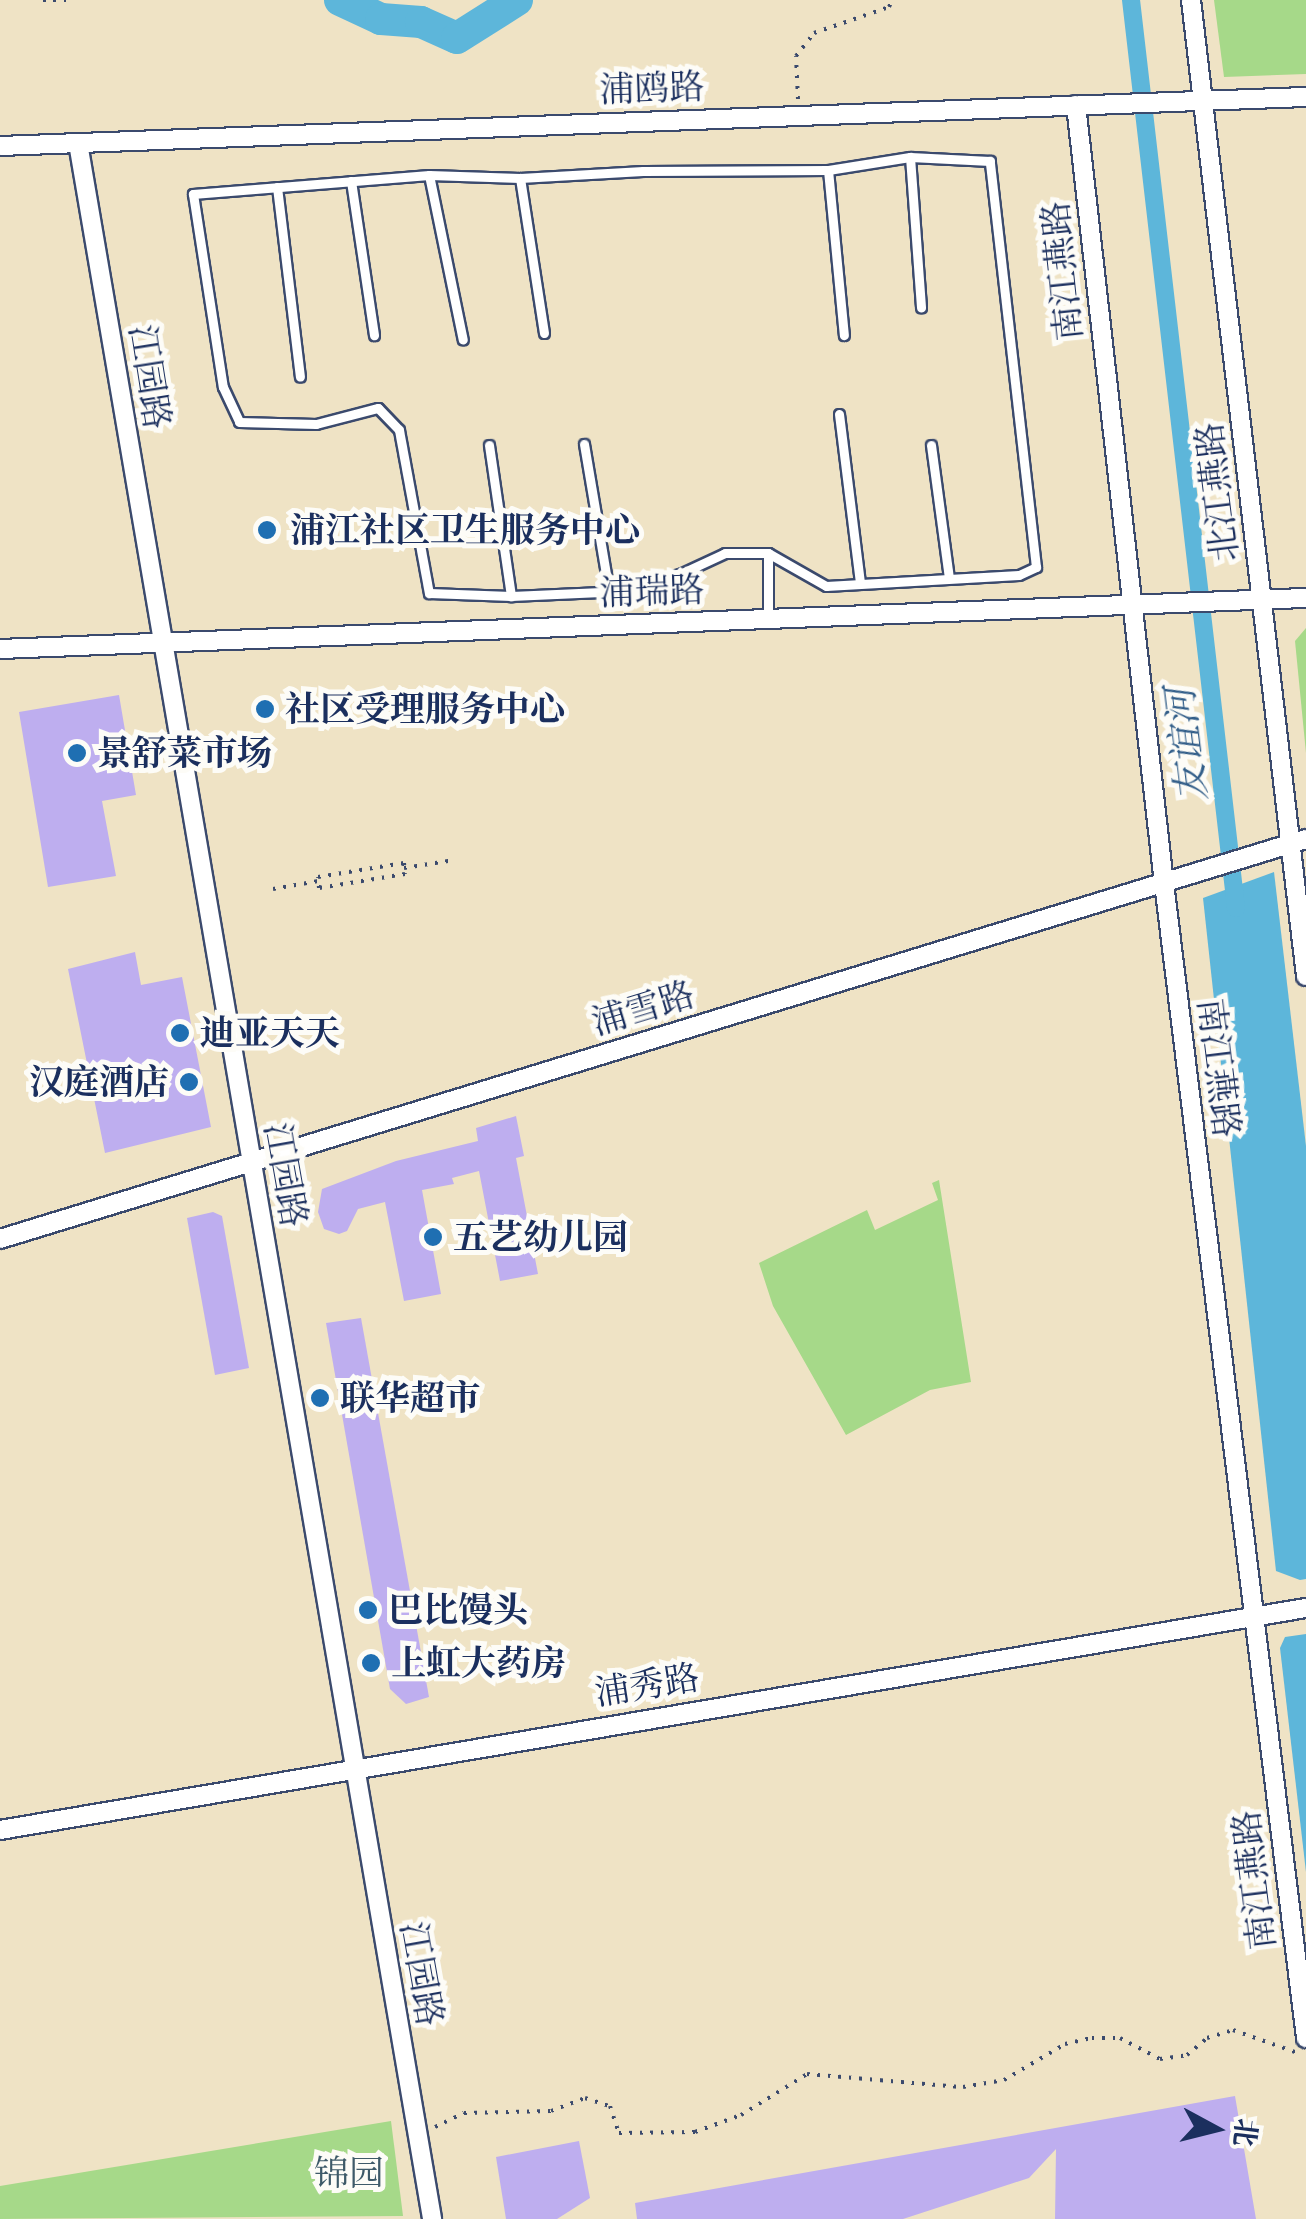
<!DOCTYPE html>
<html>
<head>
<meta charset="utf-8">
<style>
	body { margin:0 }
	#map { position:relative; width:1306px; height:2219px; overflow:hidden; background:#efe3c5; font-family:"EB Garamond","Noto Serif SC",serif }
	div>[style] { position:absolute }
	.green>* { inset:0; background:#a6d989 }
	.water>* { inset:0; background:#5db6da }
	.canal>* { height:18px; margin:-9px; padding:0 9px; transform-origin:9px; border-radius:9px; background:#5db6da }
	.river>* { height:32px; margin:-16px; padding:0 16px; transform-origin:16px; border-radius:16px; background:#5db6da }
	.building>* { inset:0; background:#beaeef }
	.path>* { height:4px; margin-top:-2px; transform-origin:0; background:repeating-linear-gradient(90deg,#3b4a6d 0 2.5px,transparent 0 10.5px) }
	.roads { filter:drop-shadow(2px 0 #3b4a6d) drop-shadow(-2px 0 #3b4a6d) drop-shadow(0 2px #3b4a6d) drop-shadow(0 -2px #3b4a6d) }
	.lane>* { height:9px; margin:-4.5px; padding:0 4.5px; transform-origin:4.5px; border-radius:4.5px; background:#fff }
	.street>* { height:18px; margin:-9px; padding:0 9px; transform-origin:9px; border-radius:9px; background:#fff }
	.dots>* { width:28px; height:28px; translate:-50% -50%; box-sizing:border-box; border:5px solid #fdfcf7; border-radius:50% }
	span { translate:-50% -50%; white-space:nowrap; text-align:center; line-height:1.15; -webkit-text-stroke:10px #fdfcf7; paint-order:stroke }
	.street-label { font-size:35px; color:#1b2f5e }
	.poi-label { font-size:35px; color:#1b2f5e; font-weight:700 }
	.left { translate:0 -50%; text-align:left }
	.right { translate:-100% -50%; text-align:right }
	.park-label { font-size:35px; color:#3e5a69 }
	.water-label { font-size:38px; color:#325e89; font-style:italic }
	.north { position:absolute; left:1166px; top:2079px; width:100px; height:100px; -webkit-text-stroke:8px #fdfcf7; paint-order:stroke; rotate:97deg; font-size:28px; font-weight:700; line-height:40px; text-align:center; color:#1b2f5e }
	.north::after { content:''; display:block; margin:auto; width:35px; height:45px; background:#1b2f5e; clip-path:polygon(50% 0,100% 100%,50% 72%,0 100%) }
</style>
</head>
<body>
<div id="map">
	<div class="green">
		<i style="clip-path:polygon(1214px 0,1306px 0,1306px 74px,1224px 77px)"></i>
		<i style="clip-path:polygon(1306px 628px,1306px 753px,1295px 641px)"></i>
		<i style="clip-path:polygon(939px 1180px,971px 1382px,930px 1390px,846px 1435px,773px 1306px,759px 1263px,867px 1210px,875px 1230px,938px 1200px,932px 1183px)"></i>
		<i style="clip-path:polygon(391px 2121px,403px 2216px,0 2219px,0 2186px)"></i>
	</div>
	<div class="water">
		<i style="clip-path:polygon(1274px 872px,1306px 1146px,1306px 1579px,1300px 1580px,1276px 1571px,1203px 898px)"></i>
		<i style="clip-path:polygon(1306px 1634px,1306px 1872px,1280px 1648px,1285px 1637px)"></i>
	</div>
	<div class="canal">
		<i style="left:1131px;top:0;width:914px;rotate:83.4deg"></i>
	</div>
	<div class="river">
		<i style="left:340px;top:0;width:45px;rotate:24.9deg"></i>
		<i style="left:381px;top:19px;width:40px;rotate:4.3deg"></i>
		<i style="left:421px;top:22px;width:39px;rotate:24deg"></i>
		<i style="left:457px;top:38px;width:71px;rotate:-32.3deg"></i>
	</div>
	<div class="building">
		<i style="clip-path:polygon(119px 695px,136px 795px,102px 801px,116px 876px,48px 887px,19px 712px)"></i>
		<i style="clip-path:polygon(135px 952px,141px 985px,182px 977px,211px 1127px,105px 1153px,68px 969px)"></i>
		<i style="clip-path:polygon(516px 1116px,524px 1156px,516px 1158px,538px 1274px,500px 1281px,479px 1171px,452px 1178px,454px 1184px,422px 1190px,441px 1294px,404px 1301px,385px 1202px,358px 1209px,347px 1231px,339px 1234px,324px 1229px,318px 1212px,322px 1189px,396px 1161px,478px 1141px,476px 1128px)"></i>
		<i style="clip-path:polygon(213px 1212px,222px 1216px,249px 1368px,215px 1375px,187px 1218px)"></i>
		<i style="clip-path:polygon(361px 1318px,429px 1697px,406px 1704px,390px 1689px,326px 1323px)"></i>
		<i style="clip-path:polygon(1235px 2096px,1256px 2219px,1055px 2219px,1056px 2149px,1029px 2178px,903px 2219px,637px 2219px,635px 2203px)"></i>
		<i style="clip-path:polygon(579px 2141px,590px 2198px,557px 2219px,506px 2219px,496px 2157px)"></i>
	</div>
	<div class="path">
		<i style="left:43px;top:0;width:28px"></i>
		<i style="left:798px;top:99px;width:43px;rotate:-92.7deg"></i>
		<i style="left:796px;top:56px;width:29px;rotate:-52deg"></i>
		<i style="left:814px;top:33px;width:79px;rotate:-19.1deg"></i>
		<i style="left:889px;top:7px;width:8px;rotate:-67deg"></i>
		<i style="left:404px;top:863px;width:11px;rotate:85deg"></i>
		<i style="left:405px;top:874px;width:87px;rotate:170.8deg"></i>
		<i style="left:319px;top:888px;width:11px;rotate:-95deg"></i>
		<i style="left:318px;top:877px;width:87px;rotate:-9.2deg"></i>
		<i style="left:404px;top:868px;width:51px;rotate:-9.1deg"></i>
		<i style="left:273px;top:889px;width:46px;rotate:-10.1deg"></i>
		<i style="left:435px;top:2127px;width:32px;rotate:-26deg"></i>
		<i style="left:464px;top:2113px;width:87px;rotate:-1.3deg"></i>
		<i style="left:551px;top:2111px;width:36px;rotate:-21deg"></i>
		<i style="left:585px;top:2098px;width:26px;rotate:18deg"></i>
		<i style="left:610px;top:2106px;width:28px;rotate:72deg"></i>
		<i style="left:619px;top:2133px;width:76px;rotate:-0.8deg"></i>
		<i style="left:695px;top:2132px;width:49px;rotate:-20.3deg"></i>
		<i style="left:741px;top:2115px;width:78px;rotate:-31.8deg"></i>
		<i style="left:807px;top:2074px;width:157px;rotate:4.8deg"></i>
		<i style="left:963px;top:2087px;width:42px;rotate:-9.7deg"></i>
		<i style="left:1004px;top:2080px;width:71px;rotate:-30.5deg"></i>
		<i style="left:1065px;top:2044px;width:28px;rotate:-13deg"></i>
		<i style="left:1092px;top:2038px;width:28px"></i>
		<i style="left:1120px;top:2038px;width:45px;rotate:27.7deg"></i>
		<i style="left:1160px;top:2059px;width:27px;rotate:-8deg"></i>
		<i style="left:1187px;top:2055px;width:26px;rotate:-40deg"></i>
		<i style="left:1207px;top:2038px;width:27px;rotate:-17deg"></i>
		<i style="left:1233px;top:2030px;width:66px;rotate:19.5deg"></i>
	</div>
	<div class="roads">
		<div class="lane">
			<i style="left:828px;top:170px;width:166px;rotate:84.5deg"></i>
			<i style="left:429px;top:175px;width:168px;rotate:78.4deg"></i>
			<i style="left:520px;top:178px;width:91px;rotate:-178.1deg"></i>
			<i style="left:429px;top:175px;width:237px;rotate:175.4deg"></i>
			<i style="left:193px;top:194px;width:195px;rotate:81.2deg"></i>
			<i style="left:223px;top:387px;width:38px;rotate:65deg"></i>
			<i style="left:239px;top:422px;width:77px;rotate:1.5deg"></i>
			<i style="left:316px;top:424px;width:64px;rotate:-14.5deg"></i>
			<i style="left:378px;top:408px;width:30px;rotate:46deg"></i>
			<i style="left:399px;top:430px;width:166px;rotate:79.6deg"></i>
			<i style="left:429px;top:593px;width:82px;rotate:2.1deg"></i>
			<i style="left:511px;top:596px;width:113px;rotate:-2.5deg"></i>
			<i style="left:624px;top:591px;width:61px;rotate:-17.2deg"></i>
			<i style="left:682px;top:573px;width:47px;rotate:-24.9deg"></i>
			<i style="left:725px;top:553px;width:43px"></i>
			<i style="left:351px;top:181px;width:156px;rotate:81.5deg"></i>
			<i style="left:277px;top:187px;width:191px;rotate:83.1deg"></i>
			<i style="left:544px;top:333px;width:157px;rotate:-98.8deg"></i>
			<i style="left:520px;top:178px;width:123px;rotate:-3.3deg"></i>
			<i style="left:643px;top:171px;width:185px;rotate:-0.3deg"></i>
			<i style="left:828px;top:170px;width:83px;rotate:-9deg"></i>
			<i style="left:839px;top:414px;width:170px;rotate:82.9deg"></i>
			<i style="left:584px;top:444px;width:150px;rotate:80.4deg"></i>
			<i style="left:489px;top:445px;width:153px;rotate:81.7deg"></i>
			<i style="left:931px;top:445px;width:134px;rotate:82.3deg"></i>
			<i style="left:768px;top:620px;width:67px;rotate:-90deg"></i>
			<i style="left:768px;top:553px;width:67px;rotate:29.6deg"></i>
			<i style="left:826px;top:586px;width:193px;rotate:-3.3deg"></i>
			<i style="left:1019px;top:575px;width:19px;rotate:-25deg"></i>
			<i style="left:1036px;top:567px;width:409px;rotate:-96.5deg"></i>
			<i style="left:990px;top:161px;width:80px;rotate:-177.1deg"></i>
			<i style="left:910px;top:157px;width:151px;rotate:85.8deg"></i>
		</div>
		<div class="street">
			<i style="left:1191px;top:0;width:983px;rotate:83.28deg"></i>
			<i style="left:1076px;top:105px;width:783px;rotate:83.55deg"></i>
			<i style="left:1164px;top:883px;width:1164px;rotate:82.99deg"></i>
			<i style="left:78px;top:143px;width:2106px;rotate:80.32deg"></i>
			<i style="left:0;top:146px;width:1307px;rotate:-2.15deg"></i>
			<i style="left:0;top:649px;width:1307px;rotate:-2.24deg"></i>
			<i style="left:0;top:1239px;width:1366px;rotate:-17.03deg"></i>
			<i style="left:0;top:1830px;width:1325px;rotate:-9.65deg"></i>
		</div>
	</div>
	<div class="dots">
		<i style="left:267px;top:530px;background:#1f6fb2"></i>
		<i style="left:265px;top:709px;background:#1f6fb2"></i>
		<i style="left:77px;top:753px;background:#1f6fb2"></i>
		<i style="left:180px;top:1033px;background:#1f6fb2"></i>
		<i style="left:189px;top:1082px;background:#1f6fb2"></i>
		<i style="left:433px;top:1237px;background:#1f6fb2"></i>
		<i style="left:320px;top:1398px;background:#1f6fb2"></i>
		<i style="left:368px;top:1610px;background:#1f6fb2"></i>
		<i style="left:371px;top:1663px;background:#1f6fb2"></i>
	</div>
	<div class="street-label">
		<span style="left:652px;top:88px;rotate:-2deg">浦鸥路</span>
		<span style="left:1062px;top:271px;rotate:-96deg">南江燕路</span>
		<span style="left:150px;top:377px;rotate:81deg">江园路</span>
		<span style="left:1217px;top:492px;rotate:-97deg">北江燕路</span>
		<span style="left:652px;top:591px;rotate:-2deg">浦瑞路</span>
		<span style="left:643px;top:1008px;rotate:-17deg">浦雪路</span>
		<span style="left:1219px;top:1068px;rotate:83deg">南江燕路</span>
		<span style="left:286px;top:1175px;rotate:80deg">江园路</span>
		<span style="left:647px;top:1685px;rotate:-9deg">浦秀路</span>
		<span style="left:1254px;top:1880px;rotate:-97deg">南江燕路</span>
		<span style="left:422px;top:1974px;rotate:80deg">江园路</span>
	</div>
	<div class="poi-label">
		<span class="left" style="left:290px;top:530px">浦江社区卫生服务中心</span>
		<span class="left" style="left:285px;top:709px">社区受理服务中心</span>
		<span class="left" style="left:97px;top:753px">景舒菜市场</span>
		<span class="left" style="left:200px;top:1033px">迪亚天天</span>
		<span class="right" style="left:169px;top:1082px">汉庭酒店</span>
		<span class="left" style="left:453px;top:1237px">五艺幼儿园</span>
		<span class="left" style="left:340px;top:1398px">联华超市</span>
		<span class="left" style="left:388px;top:1610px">巴比馒头</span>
		<span class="left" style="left:391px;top:1663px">上虹大药房</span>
	</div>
	<div class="park-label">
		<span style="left:349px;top:2173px">锦园</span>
	</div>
	<div class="water-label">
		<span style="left:1186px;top:745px;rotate:-97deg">友谊河</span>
	</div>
	<div class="north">北</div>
</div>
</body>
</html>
